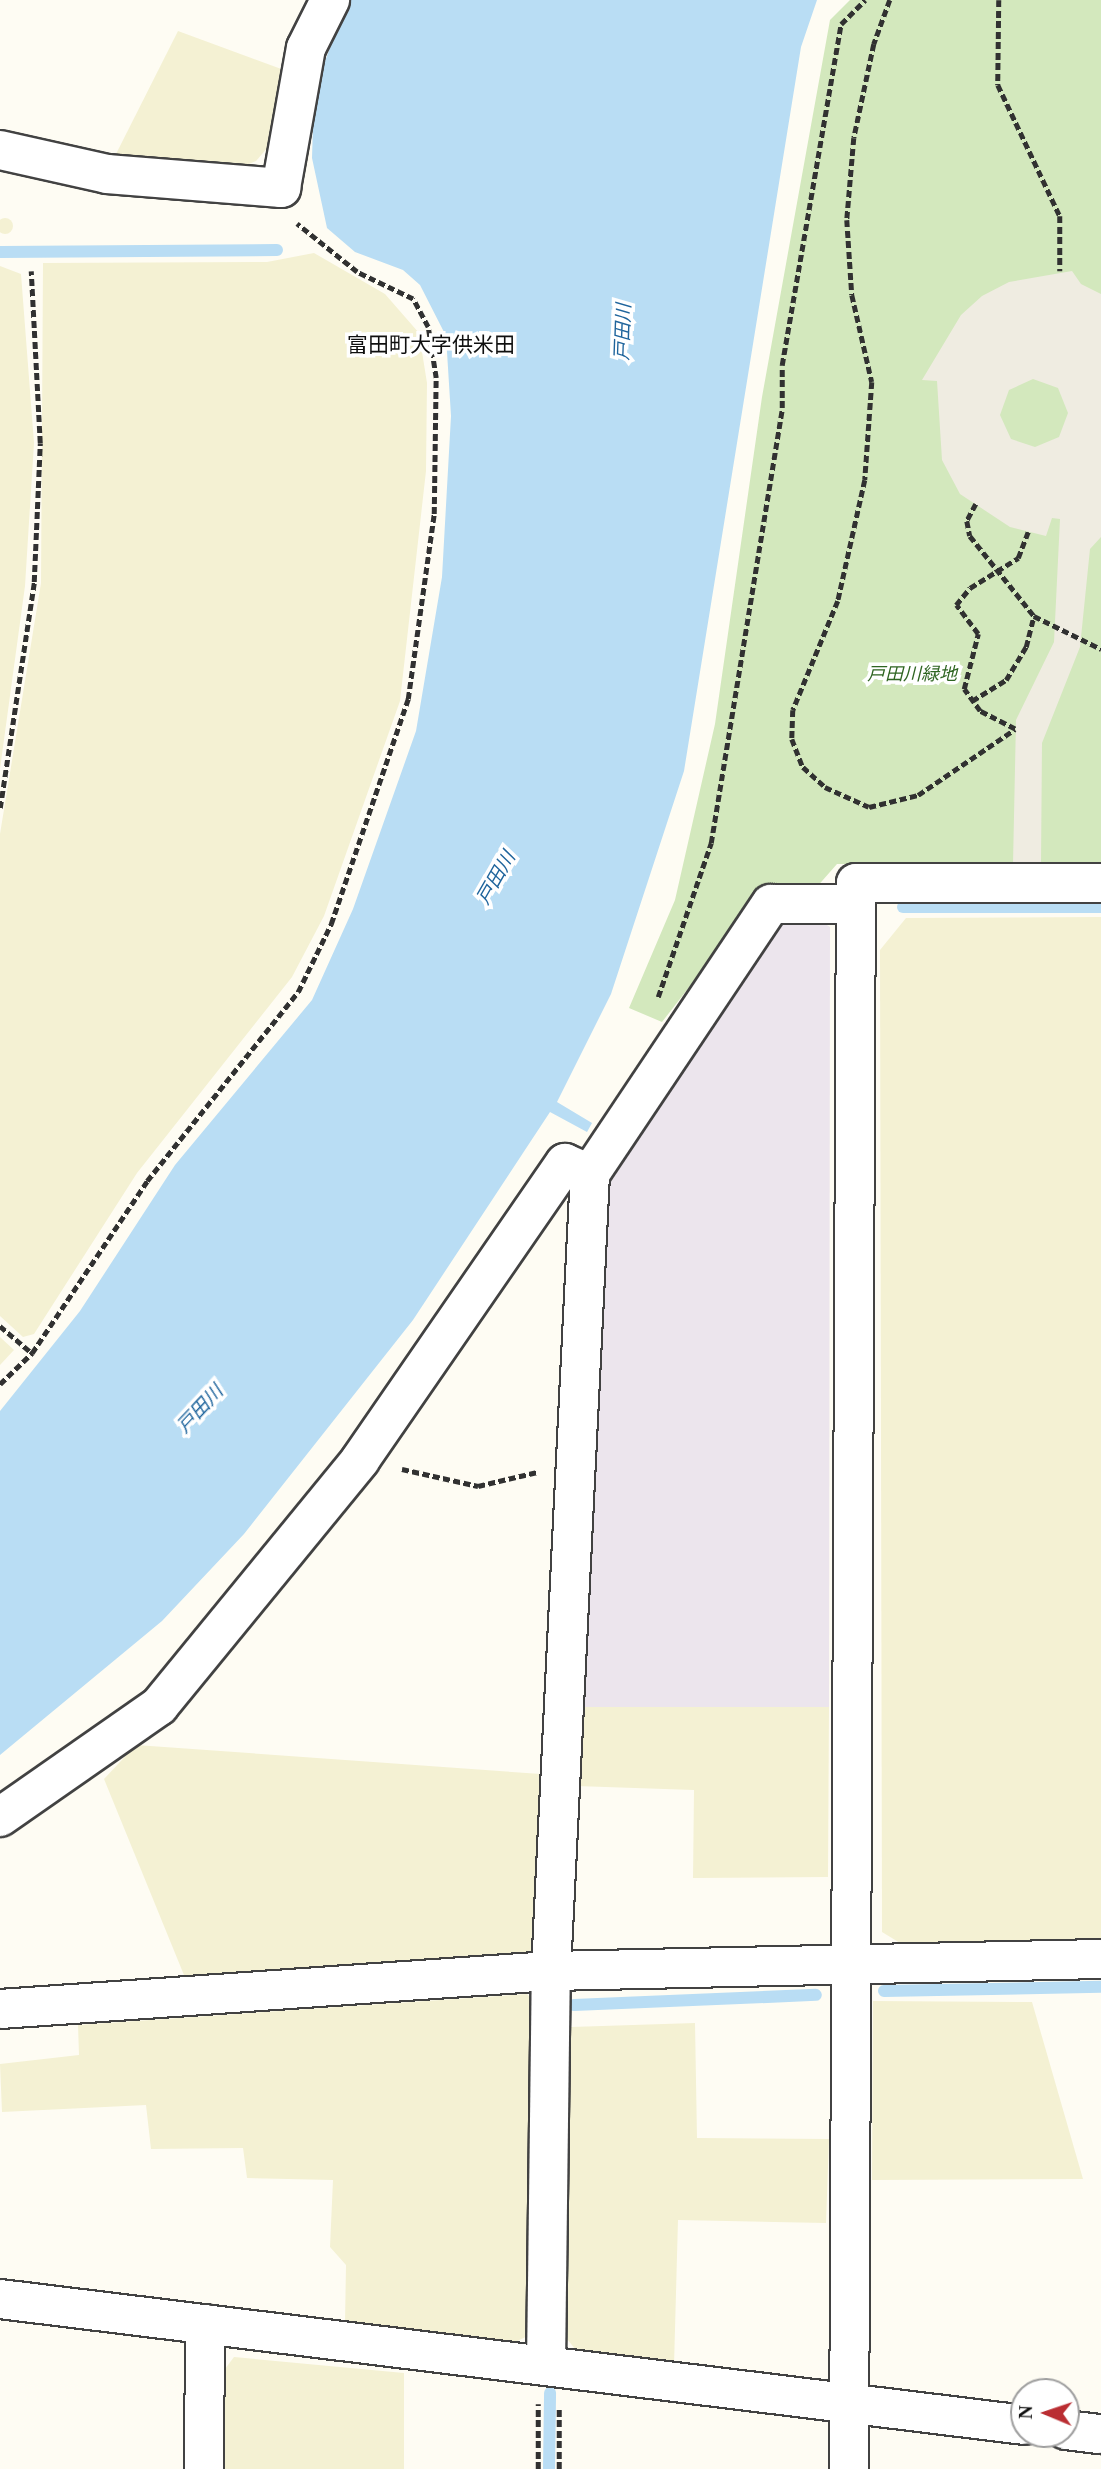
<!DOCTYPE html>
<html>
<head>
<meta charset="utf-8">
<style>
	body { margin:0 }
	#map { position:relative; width:1101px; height:2469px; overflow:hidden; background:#fefcf3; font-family:"Times New Roman","Noto Sans JP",serif }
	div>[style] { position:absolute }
	.industrial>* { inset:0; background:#ece5ed }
	.farmland>* { inset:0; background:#f4f1d3 }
	.round { border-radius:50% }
	.green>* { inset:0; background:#d3e8bd }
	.plaza>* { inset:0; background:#efece1 }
	.water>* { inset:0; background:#b9ddf4 }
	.stream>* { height:12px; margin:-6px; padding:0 6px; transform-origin:6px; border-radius:6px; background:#b9ddf4 }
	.path>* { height:4.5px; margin-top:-2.25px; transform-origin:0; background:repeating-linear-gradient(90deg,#313131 0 7px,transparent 0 10.5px) }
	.roads { filter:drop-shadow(2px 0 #424242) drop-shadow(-2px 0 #424242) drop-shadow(0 2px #424242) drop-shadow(0 -2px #424242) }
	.minor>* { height:38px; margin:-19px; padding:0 19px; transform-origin:19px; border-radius:19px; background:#fff }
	span { translate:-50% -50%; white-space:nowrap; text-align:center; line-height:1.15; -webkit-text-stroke:7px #fff; paint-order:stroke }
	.park-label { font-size:18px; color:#2f6522; font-style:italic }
	.water-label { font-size:19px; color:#1e649c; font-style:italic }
	.quarter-label { font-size:21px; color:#0f0f0f }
	.north { position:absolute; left:1010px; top:2378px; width:70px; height:70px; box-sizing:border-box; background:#fff; border:2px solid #9f9f9f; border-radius:50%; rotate:272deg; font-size:19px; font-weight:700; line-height:28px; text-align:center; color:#0f0f0f }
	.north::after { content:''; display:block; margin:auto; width:24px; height:32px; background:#ba2d32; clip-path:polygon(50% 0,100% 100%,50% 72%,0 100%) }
</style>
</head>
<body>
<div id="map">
	<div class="industrial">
		<i style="clip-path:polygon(782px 920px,819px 920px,830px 927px,829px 1707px,581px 1707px,608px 1186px)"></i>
	</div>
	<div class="farmland">
		<i style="clip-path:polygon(178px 31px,284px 70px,269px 146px,256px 161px,234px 170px,115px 156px)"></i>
		<i class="round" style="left:-3px;top:218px;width:16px;height:16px"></i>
		<i style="clip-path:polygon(314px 253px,385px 294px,419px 333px,427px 383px,426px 471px,400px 701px,324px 916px,292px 977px,137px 1173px,34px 1334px,23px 1337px,0 1316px,0 834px,41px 583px,43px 263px,267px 262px)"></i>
		<i style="clip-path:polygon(0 266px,21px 274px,34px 443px,25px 586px,0 769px)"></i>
		<i style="clip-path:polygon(1101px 917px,1101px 1943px,905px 1946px,882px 1932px,880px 950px,906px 918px)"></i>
		<i style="clip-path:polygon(0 1337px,14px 1350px,0 1365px)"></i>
		<i style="clip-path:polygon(581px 1707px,829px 1707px,828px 1877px,693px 1878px,694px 1790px,576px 1786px)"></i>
		<i style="clip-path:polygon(136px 1745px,541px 1774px,537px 1949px,520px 1962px,186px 1980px,104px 1779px)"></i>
		<i style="clip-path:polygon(527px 1994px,536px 2004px,534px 2333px,511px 2344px,345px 2323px,346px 2265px,330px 2247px,333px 2180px,247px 2178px,243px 2148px,151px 2149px,146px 2105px,2px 2112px,0 2064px,79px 2055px,78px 2025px)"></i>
		<i style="clip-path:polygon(873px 2001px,1032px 2002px,1083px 2179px,872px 2180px)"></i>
		<i style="clip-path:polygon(695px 2023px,697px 2138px,829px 2139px,826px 2223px,678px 2220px,674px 2366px,579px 2354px,564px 2335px,571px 2027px)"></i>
		<i style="clip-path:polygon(234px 2357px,404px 2373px,404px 2469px,223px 2469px,222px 2373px)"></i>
	</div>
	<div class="green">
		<i style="clip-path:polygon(850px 0,1101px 0,1101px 863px,837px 864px,815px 889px,767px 887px,662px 1022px,629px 1008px,675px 900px,715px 724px,762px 397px,830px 20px)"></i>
	</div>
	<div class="plaza">
		<i style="clip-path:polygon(evenodd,1072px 271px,1081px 284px,1101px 294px,1101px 537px,1090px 549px,1080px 647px,1042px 743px,1041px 864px,1013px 864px,1016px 720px,1054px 642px,1060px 519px,1052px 518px,1046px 536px,1010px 527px,960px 494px,942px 460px,937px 381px,922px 380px,961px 315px,982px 296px,1009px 282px,1072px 271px,1033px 379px,1058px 388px,1068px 413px,1059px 437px,1035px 447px,1011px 439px,1000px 415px,1009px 390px,1033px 379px)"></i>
	</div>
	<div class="water">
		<i style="clip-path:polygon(347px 0,817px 0,801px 47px,684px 771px,611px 994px,557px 1102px,592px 1123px,587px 1132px,550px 1112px,413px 1320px,244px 1534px,162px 1621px,0 1755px,0 1411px,80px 1311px,175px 1165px,312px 1000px,353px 909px,416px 731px,442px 577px,451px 416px,446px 336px,420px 285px,403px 270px,355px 252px,327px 228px,312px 158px,314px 92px)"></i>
	</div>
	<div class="stream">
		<i style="left:0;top:252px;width:277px;rotate:-0.4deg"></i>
		<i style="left:903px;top:907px;width:198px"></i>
		<i style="left:884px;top:1991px;width:217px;rotate:-1.1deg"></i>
		<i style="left:574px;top:2005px;width:242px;rotate:-2.4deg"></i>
		<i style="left:549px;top:2469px;width:76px;rotate:-89.2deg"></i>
	</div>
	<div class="path">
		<i style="left:890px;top:0;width:47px;rotate:110deg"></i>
		<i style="left:874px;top:44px;width:96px;rotate:102deg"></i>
		<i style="left:854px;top:138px;width:82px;rotate:94.9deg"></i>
		<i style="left:847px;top:220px;width:75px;rotate:86.2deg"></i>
		<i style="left:852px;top:295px;width:89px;rotate:77.1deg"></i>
		<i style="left:872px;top:382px;width:98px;rotate:94.1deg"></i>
		<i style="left:865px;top:480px;width:124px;rotate:102.6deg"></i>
		<i style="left:838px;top:601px;width:118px;rotate:112.4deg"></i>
		<i style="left:793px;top:710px;width:29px;rotate:92deg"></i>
		<i style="left:792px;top:739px;width:30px;rotate:69deg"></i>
		<i style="left:803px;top:767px;width:30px;rotate:42deg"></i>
		<i style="left:825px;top:787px;width:48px;rotate:24.4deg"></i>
		<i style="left:869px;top:807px;width:50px;rotate:-13.8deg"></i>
		<i style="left:918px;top:795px;width:117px;rotate:-34.2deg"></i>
		<i style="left:1015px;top:729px;width:39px;rotate:-153deg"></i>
		<i style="left:980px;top:711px;width:27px;rotate:-126deg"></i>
		<i style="left:964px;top:689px;width:57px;rotate:-75.7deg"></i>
		<i style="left:978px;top:634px;width:36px;rotate:-127deg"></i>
		<i style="left:956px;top:605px;width:22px;rotate:-51deg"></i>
		<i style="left:970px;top:588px;width:57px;rotate:-32deg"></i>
		<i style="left:1018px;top:558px;width:28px;rotate:-69deg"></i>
		<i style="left:999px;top:0;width:85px;rotate:90.7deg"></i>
		<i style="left:998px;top:85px;width:145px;rotate:64.7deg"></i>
		<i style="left:1060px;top:216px;width:55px;rotate:90deg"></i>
		<i style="left:976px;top:504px;width:19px;rotate:118deg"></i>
		<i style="left:967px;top:521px;width:15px;rotate:79deg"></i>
		<i style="left:970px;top:536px;width:102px;rotate:51.3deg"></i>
		<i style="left:1034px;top:616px;width:75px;rotate:26.2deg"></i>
		<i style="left:972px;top:701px;width:40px;rotate:-32deg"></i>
		<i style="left:1006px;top:680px;width:39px;rotate:-59deg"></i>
		<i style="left:1026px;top:647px;width:32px;rotate:-76deg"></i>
		<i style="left:0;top:808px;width:229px;rotate:-81.4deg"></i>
		<i style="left:34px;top:582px;width:139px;rotate:-87.5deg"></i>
		<i style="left:40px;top:443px;width:172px;rotate:-93deg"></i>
		<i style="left:658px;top:997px;width:163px;rotate:-71deg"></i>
		<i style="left:711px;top:843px;width:441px;rotate:-80.7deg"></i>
		<i style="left:782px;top:408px;width:43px;rotate:-90deg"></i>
		<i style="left:782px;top:365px;width:346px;rotate:-80.2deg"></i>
		<i style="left:841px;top:24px;width:34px;rotate:-45deg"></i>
		<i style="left:0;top:1326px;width:42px;rotate:40.2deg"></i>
		<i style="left:0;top:1384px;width:45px;rotate:-44.1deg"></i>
		<i style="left:32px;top:1353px;width:207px;rotate:-56.2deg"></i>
		<i style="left:147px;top:1181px;width:242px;rotate:-51.4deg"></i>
		<i style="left:298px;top:992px;width:76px;rotate:-64.1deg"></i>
		<i style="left:331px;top:924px;width:238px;rotate:-71.1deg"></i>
		<i style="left:408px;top:699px;width:187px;rotate:-82deg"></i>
		<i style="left:434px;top:514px;width:136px;rotate:-89.2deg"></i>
		<i style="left:436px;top:378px;width:52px;rotate:-98.9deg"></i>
		<i style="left:428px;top:327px;width:32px;rotate:-118deg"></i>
		<i style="left:413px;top:299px;width:62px;rotate:-154.3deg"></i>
		<i style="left:357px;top:272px;width:77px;rotate:-141.3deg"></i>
		<i style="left:402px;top:1469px;width:78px;rotate:12.6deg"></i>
		<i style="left:478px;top:1486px;width:61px;rotate:-13.3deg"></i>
		<i style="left:538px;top:2469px;width:65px;rotate:-90deg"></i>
		<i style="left:559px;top:2469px;width:62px;rotate:-90deg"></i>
	</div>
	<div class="roads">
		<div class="minor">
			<i style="left:0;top:150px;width:110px;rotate:12.6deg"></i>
			<i style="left:107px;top:174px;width:175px;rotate:4.6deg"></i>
			<i style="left:281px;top:188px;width:142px;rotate:-79.9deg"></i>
			<i style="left:306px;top:48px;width:54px;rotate:-63.4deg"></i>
			<i style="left:0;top:1817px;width:194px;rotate:-34.9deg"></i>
			<i style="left:159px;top:1706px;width:318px;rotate:-50.7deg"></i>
			<i style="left:360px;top:1460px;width:361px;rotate:-55.4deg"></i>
			<i style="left:565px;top:1163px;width:27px;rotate:24deg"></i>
			<i style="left:0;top:2009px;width:552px;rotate:-3.95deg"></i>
			<i style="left:551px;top:1971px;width:550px;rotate:-1.25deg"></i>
			<i style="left:0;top:2299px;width:1032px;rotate:7.01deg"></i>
			<i style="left:546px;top:2366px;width:395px;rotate:-89.3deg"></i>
			<i style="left:551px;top:1971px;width:798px;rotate:-87.2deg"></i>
			<i style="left:590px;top:1174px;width:325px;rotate:-56.2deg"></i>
			<i style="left:771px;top:904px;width:85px"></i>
			<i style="left:1066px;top:2430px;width:35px;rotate:7deg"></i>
			<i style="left:204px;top:2469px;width:145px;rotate:-89.6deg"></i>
			<i style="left:849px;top:2469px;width:1586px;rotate:-89.75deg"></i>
			<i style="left:856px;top:883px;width:245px"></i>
		</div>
	</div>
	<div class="park-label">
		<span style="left:912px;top:674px">戸田川緑地</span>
	</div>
	<div class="water-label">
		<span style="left:623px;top:332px;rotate:-88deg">戸田川</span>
		<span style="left:496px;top:878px;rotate:-60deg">戸田川</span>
		<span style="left:200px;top:1409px;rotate:-47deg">戸田川</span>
	</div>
	<div class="quarter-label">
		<span style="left:431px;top:345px">富田町大字供米田</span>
	</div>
	<div class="north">N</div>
</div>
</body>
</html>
